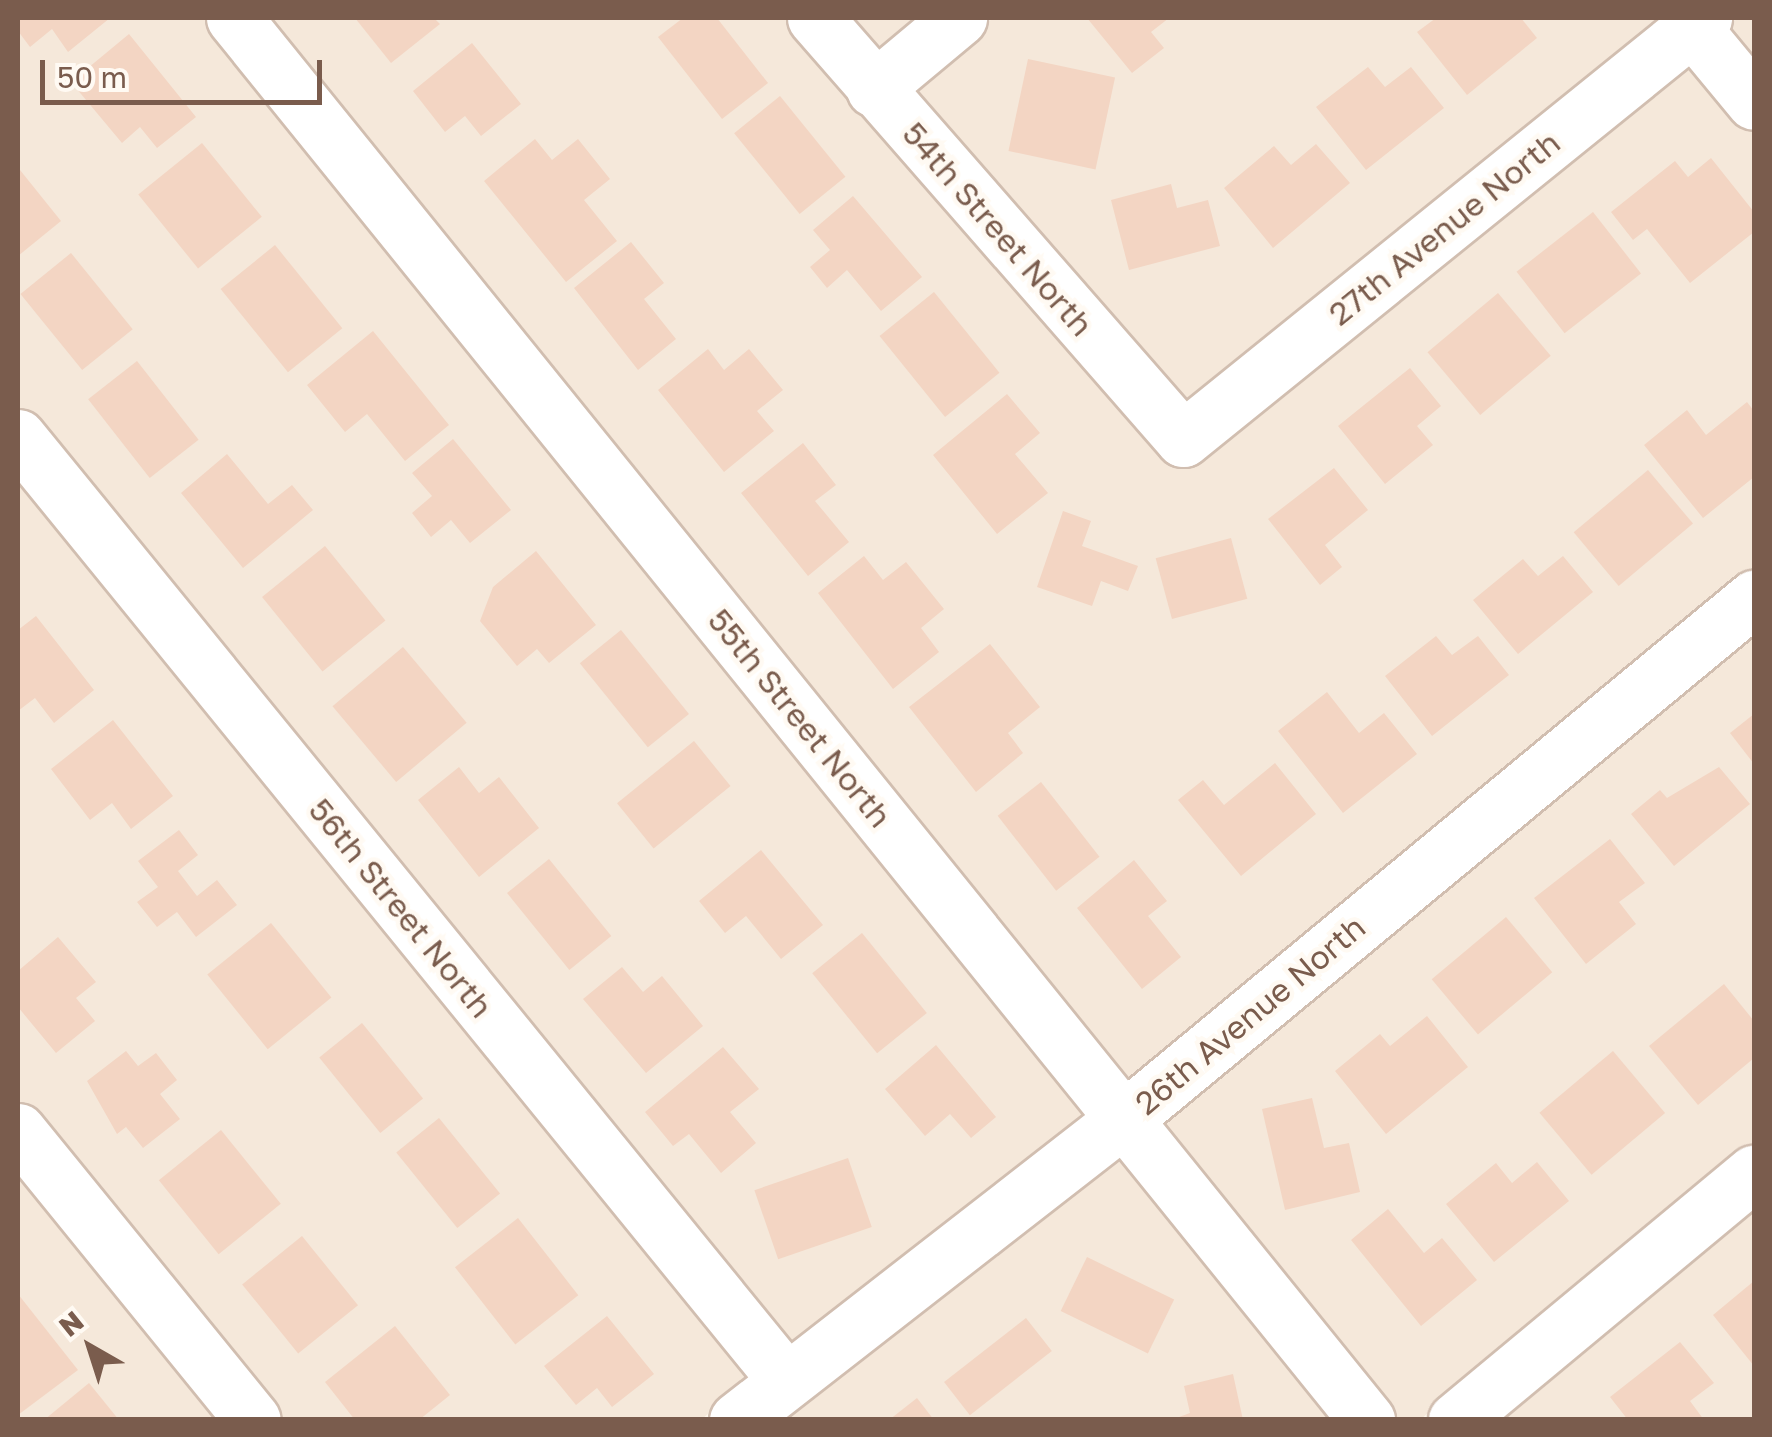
<!DOCTYPE html>
<html>
<head>
<meta charset="utf-8">
<style>
	body { margin:0 }
	#map { position:relative; width:1772px; height:1437px; overflow:hidden; background:#fdf6ec; font-family:"Golos Text",sans-serif }
	div>[style] { position:absolute }
	.residential>* { inset:0; background:#f5e8da }
	.building>* { inset:0; background:#f3d5c3; transform-origin:0 0 }
	.roads { filter:drop-shadow(2px 0 #d1beb0) drop-shadow(-2px 0 #d1beb0) drop-shadow(0 2px #d1beb0) drop-shadow(0 -2px #d1beb0) }
	.minor>* { height:55px; margin:-27.5px; padding:0 27.5px; transform-origin:27.5px; border-radius:27.5px; background:#fff }
	span { translate:-50% -50%; white-space:nowrap; text-align:center; line-height:1.15; -webkit-text-stroke:9px #fffaf3; paint-order:stroke }
	.street-label { font-size:32px; color:#7a5c4d }
	.frame { position:absolute; inset:0; border:20px solid #7a5c4d; pointer-events:none }
	.north { position:absolute; left:40px; top:1297px; width:100px; height:100px; -webkit-text-stroke:8px #fffaf3; paint-order:stroke; rotate:321deg; font-size:28px; font-weight:700; line-height:40px; text-align:center; color:#7a5c4d }
	.north::after { content:''; display:block; margin:auto; width:35px; height:45px; background:#7a5c4d; clip-path:polygon(50% 0,100% 100%,50% 72%,0 100%) }
	.scale { position:absolute; left:40px; top:60px; width:282px; height:45px; box-sizing:border-box; border:5px solid #7a5c4d; border-top:0; padding-left:12px; font-size:30px; line-height:35px; white-space:nowrap; color:#7a5c4d; -webkit-text-stroke:8px #fffaf3; paint-order:stroke }
</style>
</head>
<body>
<div id="map">
	<div class="residential">
		<i style="clip-path:polygon(18px 18px,209px 18px,1095px 1114px,787px 1350px,18px 406px)"></i>
		<i style="clip-path:polygon(259px 18px,791px 18px,1182px 468px,1691px 57px,1754px 133px,1754px 570px,1125px 1090px)"></i>
		<i style="clip-path:polygon(841px 18px,925px 18px,875px 59px)"></i>
		<i style="clip-path:polygon(993px 18px,1669px 18px,1184px 410px,903px 93px)"></i>
		<i style="clip-path:polygon(1738px 18px,1754px 18px,1754px 72px,1721px 32px)"></i>
		<i style="clip-path:polygon(18px 468px,756px 1374px,702px 1419px,278px 1419px,18px 1100px)"></i>
		<i style="clip-path:polygon(1754px 627px,1754px 1144px,1421px 1419px,1392px 1420px,1153px 1124px)"></i>
		<i style="clip-path:polygon(1122px 1148px,1341px 1420px,771px 1420px)"></i>
		<i style="clip-path:polygon(18px 1162px,227px 1419px,18px 1419px)"></i>
		<i style="clip-path:polygon(1754px 1201px,1754px 1419px,1490px 1419px)"></i>
	</div>
	<div class="building">
		<i style="clip-path:polygon(18px 18px,110px 18px,68px 52px,52px 29px,30px 47px,18px 31px)"></i>
		<i style="clip-path:polygon(355px 18px,434px 18px,440px 24px,391px 63px)"></i>
		<i style="clip-path:polygon(683px 18px,717px 18px,768px 83px,722px 119px,658px 37px)"></i>
		<i style="clip-path:polygon(1087px 18px,1169px 18px,1151px 32px,1164px 48px,1132px 73px)"></i>
		<i style="clip-path:polygon(1436px 18px,1521px 18px,1537px 38px,1467px 95px,1417px 32px)"></i>
		<i style="clip-path:polygon(129px 34px,196px 117px,157px 148px,140px 127px,122px 143px,71px 82px)"></i>
		<i style="clip-path:polygon(472px 43px,521px 104px,481px 136px,465px 116px,445px 132px,413px 91px)"></i>
		<i style="left:1028px;top:59px;width:89px;height:94px;rotate:12deg"></i>
		<i style="clip-path:polygon(1368px 67px,1385px 87px,1411px 67px,1444px 108px,1366px 170px,1316px 107px)"></i>
		<i style="left:780px;top:96px;width:104px;height:59px;rotate:51deg"></i>
		<i style="clip-path:polygon(535px 139px,552px 160px,578px 139px,610px 179px,584px 200px,617px 241px,566px 282px,484px 181px)"></i>
		<i style="left:202px;top:143px;width:95px;height:82px;rotate:51deg"></i>
		<i style="clip-path:polygon(1316px 144px,1350px 183px,1273px 248px,1224px 188px,1274px 146px,1291px 165px)"></i>
		<i style="clip-path:polygon(1711px 158px,1754px 212px,1754px 232px,1690px 283px,1647px 229px,1633px 240px,1611px 212px,1675px 161px,1688px 177px)"></i>
		<i style="clip-path:polygon(20px 170px,61px 221px,18px 256px,18px 172px)"></i>
		<i style="clip-path:polygon(1171px 184px,1177px 208px,1208px 200px,1220px 246px,1129px 270px,1111px 200px)"></i>
		<i style="clip-path:polygon(853px 196px,922px 277px,881px 311px,847px 270px,827px 288px,810px 267px,830px 250px,813px 230px)"></i>
		<i style="left:1593px;top:212px;width:78px;height:97px;rotate:52deg"></i>
		<i style="clip-path:polygon(631px 242px,664px 283px,644px 299px,676px 339px,638px 370px,574px 288px)"></i>
		<i style="left:275px;top:245px;width:107px;height:70px;rotate:51deg"></i>
		<i style="left:71px;top:253px;width:98px;height:65px;rotate:51deg"></i>
		<i style="left:934px;top:292px;width:104px;height:70px;rotate:51deg"></i>
		<i style="left:1498px;top:293px;width:82px;height:92px;rotate:50deg"></i>
		<i style="clip-path:polygon(373px 331px,449px 425px,405px 461px,367px 414px,345px 432px,307px 385px)"></i>
		<i style="clip-path:polygon(708px 349px,724px 370px,749px 349px,783px 390px,757px 411px,774px 431px,724px 472px,658px 390px)"></i>
		<i style="left:137px;top:361px;width:100px;height:62px;rotate:52deg"></i>
		<i style="clip-path:polygon(1410px 368px,1441px 406px,1417px 426px,1433px 445px,1385px 484px,1338px 426px)"></i>
		<i style="clip-path:polygon(1007px 394px,1040px 433px,1015px 454px,1048px 493px,997px 534px,933px 455px)"></i>
		<i style="clip-path:polygon(1747px 402px,1754px 411px,1754px 477px,1703px 518px,1644px 445px,1687px 410px,1706px 435px)"></i>
		<i style="clip-path:polygon(453px 439px,511px 510px,470px 543px,451px 520px,431px 537px,412px 513px,432px 496px,412px 473px)"></i>
		<i style="clip-path:polygon(803px 443px,836px 485px,815px 501px,849px 542px,808px 576px,741px 493px)"></i>
		<i style="clip-path:polygon(227px 454px,268px 504px,292px 485px,313px 510px,243px 568px,181px 493px)"></i>
		<i style="clip-path:polygon(1334px 468px,1368px 510px,1325px 545px,1342px 567px,1320px 585px,1268px 519px)"></i>
		<i style="left:1648px;top:470px;width:70px;height:97px;rotate:50deg"></i>
		<i style="clip-path:polygon(1063px 511px,1091px 521px,1082px 546px,1138px 566px,1128px 591px,1101px 581px,1092px 606px,1037px 587px)"></i>
		<i style="left:1231px;top:538px;width:63px;height:78px;rotate:75deg"></i>
		<i style="left:325px;top:546px;width:96px;height:81px;rotate:51deg"></i>
		<i style="clip-path:polygon(536px 551px,596px 625px,549px 663px,537px 649px,517px 666px,480px 621px,493px 587px)"></i>
		<i style="clip-path:polygon(864px 556px,883px 580px,906px 562px,944px 609px,921px 628px,939px 652px,893px 689px,818px 593px)"></i>
		<i style="clip-path:polygon(1563px 556px,1593px 592px,1518px 654px,1473px 600px,1523px 559px,1538px 576px)"></i>
		<i style="clip-path:polygon(36px 616px,94px 690px,54px 723px,35px 698px,18px 711px,18px 630px)"></i>
		<i style="left:621px;top:630px;width:108px;height:53px;rotate:51deg"></i>
		<i style="clip-path:polygon(1436px 636px,1452px 655px,1478px 636px,1509px 675px,1432px 736px,1385px 676px)"></i>
		<i style="clip-path:polygon(990px 644px,1040px 707px,1008px 733px,1023px 753px,976px 792px,909px 707px)"></i>
		<i style="left:403px;top:647px;width:99px;height:92px;rotate:50deg"></i>
		<i style="clip-path:polygon(1327px 692px,1359px 733px,1384px 713px,1417px 754px,1343px 813px,1278px 731px)"></i>
		<i style="clip-path:polygon(1754px 714px,1754px 764px,1730px 733px)"></i>
		<i style="clip-path:polygon(113px 720px,173px 796px,131px 829px,112px 803px,90px 820px,51px 769px)"></i>
		<i style="left:694px;top:741px;width:58px;height:99px;rotate:51deg"></i>
		<i style="clip-path:polygon(1275px 763px,1316px 814px,1241px 876px,1178px 800px,1203px 780px,1224px 805px)"></i>
		<i style="clip-path:polygon(459px 767px,479px 793px,499px 777px,539px 828px,479px 877px,418px 800px)"></i>
		<i style="clip-path:polygon(1719px 767px,1750px 804px,1674px 866px,1631px 814px,1660px 790px,1667px 798px)"></i>
		<i style="left:1041px;top:782px;width:95px;height:55px;rotate:52deg"></i>
		<i style="clip-path:polygon(179px 830px,198px 855px,178px 871px,197px 896px,217px 880px,237px 905px,196px 937px,177px 912px,157px 927px,137px 902px,158px 887px,138px 861px)"></i>
		<i style="clip-path:polygon(1610px 839px,1645px 883px,1619px 902px,1636px 924px,1586px 964px,1534px 898px)"></i>
		<i style="clip-path:polygon(761px 850px,823px 925px,781px 959px,746px 916px,725px 933px,699px 901px)"></i>
		<i style="left:549px;top:859px;width:99px;height:54px;rotate:51deg"></i>
		<i style="clip-path:polygon(1134px 860px,1167px 901px,1148px 916px,1181px 957px,1142px 989px,1077px 908px)"></i>
		<i style="left:1506px;top:917px;width:72px;height:97px;rotate:50deg"></i>
		<i style="left:271px;top:923px;width:96px;height:82px;rotate:51deg"></i>
		<i style="left:862px;top:933px;width:103px;height:64px;rotate:51deg"></i>
		<i style="clip-path:polygon(58px 937px,96px 982px,76px 998px,95px 1021px,56px 1053px,18px 1007px,18px 971px)"></i>
		<i style="clip-path:polygon(622px 967px,643px 992px,662px 976px,703px 1026px,646px 1073px,583px 999px)"></i>
		<i style="clip-path:polygon(1724px 984px,1754px 1021px,1754px 1058px,1698px 1105px,1649px 1046px)"></i>
		<i style="clip-path:polygon(1427px 1016px,1468px 1067px,1386px 1134px,1335px 1071px,1380px 1034px,1390px 1046px)"></i>
		<i style="left:362px;top:1023px;width:97px;height:55px;rotate:51deg"></i>
		<i style="clip-path:polygon(936px 1045px,996px 1117px,971px 1138px,950px 1114px,925px 1136px,885px 1089px)"></i>
		<i style="clip-path:polygon(723px 1047px,759px 1089px,730px 1112px,756px 1143px,721px 1173px,689px 1134px,673px 1146px,645px 1112px)"></i>
		<i style="clip-path:polygon(126px 1051px,138px 1066px,156px 1053px,177px 1080px,160px 1094px,180px 1119px,143px 1148px,126px 1127px,117px 1134px,87px 1081px)"></i>
		<i style="left:1613px;top:1051px;width:81px;height:96px;rotate:50deg"></i>
		<i style="clip-path:polygon(1312px 1098px,1324px 1148px,1349px 1143px,1360px 1192px,1285px 1210px,1262px 1109px)"></i>
		<i style="left:439px;top:1118px;width:97px;height:55px;rotate:51deg"></i>
		<i style="left:221px;top:1130px;width:95px;height:80px;rotate:51deg"></i>
		<i style="left:848px;top:1158px;width:73px;height:99px;rotate:71deg"></i>
		<i style="clip-path:polygon(1537px 1162px,1569px 1201px,1494px 1262px,1446px 1204px,1496px 1163px,1512px 1183px)"></i>
		<i style="clip-path:polygon(1388px 1209px,1424px 1253px,1442px 1238px,1477px 1280px,1421px 1326px,1351px 1240px)"></i>
		<i style="left:518px;top:1218px;width:98px;height:80px;rotate:52deg"></i>
		<i style="left:302px;top:1236px;width:89px;height:77px;rotate:51deg"></i>
		<i style="left:1087px;top:1257px;width:97px;height:60px;rotate:26deg"></i>
		<i style="clip-path:polygon(1754px 1281px,1754px 1366px,1713px 1315px)"></i>
		<i style="clip-path:polygon(18px 1294px,78px 1370px,18px 1415px)"></i>
		<i style="clip-path:polygon(607px 1316px,654px 1374px,612px 1407px,597px 1388px,576px 1405px,544px 1366px)"></i>
		<i style="left:1026px;top:1318px;width:42px;height:104px;rotate:52deg"></i>
		<i style="clip-path:polygon(395px 1326px,450px 1395px,419px 1420px,355px 1420px,325px 1382px)"></i>
		<i style="clip-path:polygon(1680px 1342px,1714px 1383px,1690px 1401px,1704px 1420px,1628px 1420px,1610px 1397px)"></i>
		<i style="clip-path:polygon(1233px 1374px,1243px 1420px,1171px 1420px,1190px 1413px,1184px 1386px)"></i>
		<i style="clip-path:polygon(89px 1383px,119px 1420px,44px 1420px)"></i>
		<i style="clip-path:polygon(917px 1398px,934px 1420px,889px 1420px)"></i>
	</div>
	<div class="roads">
		<div class="minor">
			<i style="left:234px;top:18px;width:1803px;rotate:51.06deg"></i>
			<i style="left:815px;top:18px;width:559px;rotate:48.84deg"></i>
			<i style="left:1183px;top:439px;width:670px;rotate:-38.94deg"></i>
			<i style="left:1692px;top:27px;width:97px;rotate:50.4deg"></i>
			<i style="left:874px;top:89px;width:111px;rotate:-39.9deg"></i>
			<i style="left:18px;top:437px;width:1215px;rotate:50.85deg"></i>
			<i style="left:18px;top:1131px;width:372px;rotate:50.9deg"></i>
			<i style="left:737px;top:1420px;width:490px;rotate:-37.9deg"></i>
			<i style="left:1124px;top:1119px;width:818px;rotate:-39.59deg"></i>
			<i style="left:1456px;top:1420px;width:387px;rotate:-39.7deg"></i>
		</div>
	</div>
	<div class="street-label">
		<span style="left:1444px;top:228px;rotate:-39deg">27th Avenue North</span>
		<span style="left:998px;top:229px;rotate:49deg">54th Street North</span>
		<span style="left:800px;top:718px;rotate:51deg">55th Street North</span>
		<span style="left:401px;top:908px;rotate:51deg">56th Street North</span>
		<span style="left:1250px;top:1015px;rotate:-40deg">26th Avenue North</span>
	</div>
	<div class="frame"></div>
	<div class="north">N</div>
	<div class="scale">50 m</div>
</div>
</body>
</html>
